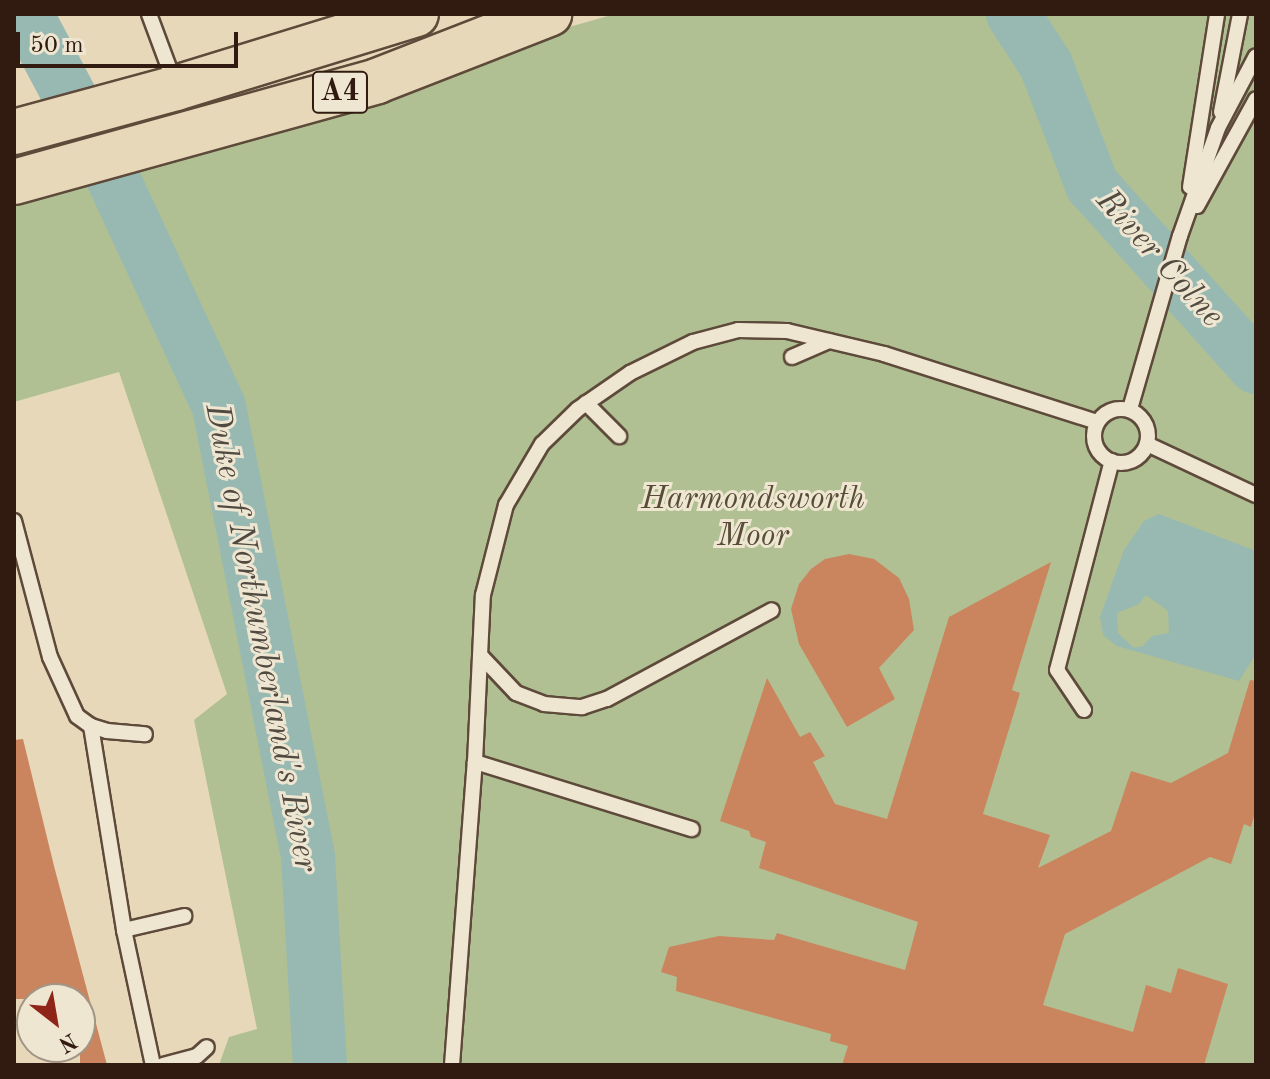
<!DOCTYPE html>
<html>
<head>
<meta charset="utf-8">
<style>
	body { margin:0 }
	#map { position:relative; width:1270px; height:1079px; overflow:hidden; background:#e7d8b9; font-family:"Old Standard TT",serif }
	div>[style] { position:absolute }
	.green>* { inset:0; background:#b0c093 }
	.water>* { inset:0; background:#97b9b2 }
	.river>* { height:54px; margin:-27px; padding:0 27px; transform-origin:27px; border-radius:27px; background:#97b9b2 }
	.building>* { inset:0; background:#ca855e }
	.roads { filter:drop-shadow(2px 0 #5e4a3a) drop-shadow(-2px 0 #5e4a3a) drop-shadow(0 2px #5e4a3a) drop-shadow(0 -2px #5e4a3a) }
	.lane>* { height:14px; margin:-7px; padding:0 7px; transform-origin:7px; border-radius:7px; background:#efe6d2 }
	.lane>.ring { margin:-7px; padding:0; box-sizing:content-box; background:none; border:14px solid #efe6d2; border-radius:50% }
	.highway>* { height:44px; margin:-22px; padding:0 22px; transform-origin:22px; border-radius:22px; background:#e7d8b9 }
	span { translate:-50% -50%; white-space:nowrap; text-align:center; line-height:1.15; -webkit-text-stroke:6px #efe6d2; paint-order:stroke }
	.shield-label span { padding:2px 6px; background:#efe6d2; border:2px solid; border-radius:6px; -webkit-text-stroke-width:0 }
	.shield-label { font-size:30px; color:#311b10; font-weight:700 }
	.park-label { font-size:32px; color:#574d37; font-style:italic }
	.water-label { font-size:34px; color:#504a41; font-style:italic }
	.frame { position:absolute; inset:0; border:16px solid #311b10; pointer-events:none }
	.north { position:absolute; left:16px; top:983px; width:80px; height:80px; box-sizing:border-box; background:#efe6d2; border:2px solid #a39584; border-radius:50%; rotate:149deg; font-size:22px; font-weight:700; line-height:32px; text-align:center; color:#311b10 }
	.north::after { content:''; display:block; margin:auto; width:28px; height:36px; background:#8f2418; clip-path:polygon(50% 0,100% 100%,50% 72%,0 100%) }
	.scale { position:absolute; left:16px; top:32px; width:222px; height:36px; box-sizing:border-box; border:4px solid #311b10; border-top:0; padding-left:10px; font-size:24px; line-height:28px; white-space:nowrap; color:#311b10; -webkit-text-stroke:6px #efe6d2; paint-order:stroke }
</style>
</head>
<body>
<div id="map">
	<div class="green">
		<i style="clip-path:polygon(615px 14px,1256px 14px,1256px 1065px,320px 1065px,308px 856px,219px 407px,112px 176px,125px 153px)"></i>
		<i style="clip-path:polygon(107px 180px,210px 410px,297px 858px,309px 1065px,219px 1065px,229px 1037px,257px 1029px,194px 720px,227px 694px,119px 372px,14px 402px,14px 206px)"></i>
	</div>
	<div class="water">
		<i style="clip-path:polygon(evenodd,1159px 514px,1256px 551px,1256px 654px,1239px 681px,1117px 646px,1103px 635px,1100px 617px,1124px 550px,1144px 521px,1159px 514px,1146px 595px,1168px 611px,1169px 633px,1152px 636px,1143px 646px,1134px 648px,1118px 633px,1117px 613px,1139px 604px,1146px 595px)"></i>
	</div>
	<div class="river">
		<i style="left:26px;top:14px;width:183px;rotate:62deg"></i>
		<i style="left:112px;top:176px;width:255px;rotate:65.1deg"></i>
		<i style="left:219px;top:407px;width:459px;rotate:78.8deg"></i>
		<i style="left:308px;top:857px;width:208px;rotate:86.7deg"></i>
		<i style="left:1013px;top:14px;width:61px;rotate:57.1deg"></i>
		<i style="left:1046px;top:65px;width:129px;rotate:69deg"></i>
		<i style="left:1092px;top:185px;width:245px;rotate:48deg"></i>
	</div>
	<div class="building">
		<i style="clip-path:polygon(849px 554px,874px 559px,899px 578px,909px 599px,914px 630px,879px 668px,895px 699px,847px 727px,799px 644px,791px 609px,799px 584px,811px 569px,825px 559px)"></i>
		<i style="clip-path:polygon(1051px 562px,1012px 690px,1020px 693px,983px 814px,1050px 835px,1038px 868px,1111px 831px,1131px 771px,1171px 783px,1228px 753px,1250px 680px,1256px 681px,1256px 809px,1251px 827px,1244px 824px,1231px 864px,1210px 857px,1065px 934px,1043px 1005px,1133px 1032px,1146px 985px,1171px 993px,1178px 968px,1228px 984px,1204px 1065px,842px 1065px,848px 1046px,830px 1041px,831px 1034px,676px 991px,677px 977px,661px 972px,669px 947px,719px 936px,774px 940px,777px 933px,905px 970px,918px 922px,759px 868px,766px 842px,751px 837px,749px 831px,720px 821px,767px 678px,800px 737px,810px 732px,825px 756px,813px 762px,835px 804px,887px 819px,949px 617px)"></i>
		<i style="clip-path:polygon(23px 739px,54px 866px,107px 1065px,80px 1065px,80px 999px,14px 999px,14px 740px)"></i>
	</div>
	<div class="roads">
		<div class="lane">
			<i style="left:149px;top:14px;width:75px;rotate:69.6deg"></i>
			<i style="left:1221px;top:112px;width:100px;rotate:-79deg"></i>
			<i style="left:1190px;top:187px;width:175px;rotate:-81.1deg"></i>
			<i style="left:1197px;top:206px;width:122px;rotate:-61.1deg"></i>
			<i style="left:792px;top:357px;width:40px;rotate:-23.4deg"></i>
			<i style="left:586px;top:403px;width:47px;rotate:45deg"></i>
			<i class="ring" style="left:1094px;top:409px;width:40px;height:40px"></i>
			<i style="left:1130px;top:409px;width:180px;rotate:-73.9deg"></i>
			<i style="left:1180px;top:236px;width:114px;rotate:-70.6deg"></i>
			<i style="left:1218px;top:128px;width:81px;rotate:-62.2deg"></i>
			<i style="left:1147px;top:444px;width:120px;rotate:25.1deg"></i>
			<i style="left:14px;top:521px;width:141px;rotate:75.2deg"></i>
			<i style="left:50px;top:657px;width:65px;rotate:65.4deg"></i>
			<i style="left:77px;top:716px;width:17px;rotate:36deg"></i>
			<i style="left:91px;top:726px;width:17px;rotate:17deg"></i>
			<i style="left:107px;top:731px;width:38px;rotate:5deg"></i>
			<i style="left:481px;top:656px;width:51px;rotate:46.6deg"></i>
			<i style="left:516px;top:693px;width:30px;rotate:21deg"></i>
			<i style="left:544px;top:704px;width:38px;rotate:5deg"></i>
			<i style="left:582px;top:707px;width:26px;rotate:-18deg"></i>
			<i style="left:607px;top:699px;width:187px;rotate:-28.3deg"></i>
			<i style="left:1084px;top:710px;width:48px;rotate:-124deg"></i>
			<i style="left:1057px;top:670px;width:216px;rotate:-75.3deg"></i>
			<i style="left:91px;top:726px;width:207px;rotate:80.8deg"></i>
			<i style="left:124px;top:930px;width:138px;rotate:77.9deg"></i>
			<i style="left:475px;top:762px;width:227px;rotate:17.2deg"></i>
			<i style="left:124px;top:930px;width:62px;rotate:-13.1deg"></i>
			<i style="left:163px;top:1065px;width:35px;rotate:-15deg"></i>
			<i style="left:197px;top:1056px;width:13px;rotate:-42deg"></i>
			<i style="left:452px;top:1065px;width:304px;rotate:-85.7deg"></i>
			<i style="left:475px;top:762px;width:167px;rotate:-87.3deg"></i>
			<i style="left:483px;top:595px;width:93px;rotate:-75.7deg"></i>
			<i style="left:506px;top:505px;width:71px;rotate:-59.5deg"></i>
			<i style="left:542px;top:444px;width:50px;rotate:-44.2deg"></i>
			<i style="left:578px;top:409px;width:63px;rotate:-34.7deg"></i>
			<i style="left:630px;top:373px;width:70px;rotate:-26.2deg"></i>
			<i style="left:693px;top:342px;width:47px;rotate:-14.9deg"></i>
			<i style="left:738px;top:330px;width:49px;rotate:1.2deg"></i>
			<i style="left:787px;top:331px;width:100px;rotate:13.3deg"></i>
			<i style="left:884px;top:354px;width:224px;rotate:17.7deg"></i>
		</div>
		<div class="highway">
			<i style="left:14px;top:132px;width:168px;rotate:-15.2deg"></i>
			<i style="left:176px;top:88px;width:251px;rotate:-17.1deg"></i>
			<i style="left:14px;top:182px;width:377px;rotate:-15.5deg"></i>
			<i style="left:377px;top:81px;width:185px;rotate:-21.3deg"></i>
		</div>
	</div>
	<div class="shield-label">
		<span style="left:340px;top:92px">A4</span>
	</div>
	<div class="park-label">
		<span style="left:753px;top:519px">Harmondsworth<br>Moor</span>
	</div>
	<div class="water-label">
		<span style="left:1159px;top:259px;rotate:48deg">River Colne</span>
		<span style="left:260px;top:638px;rotate:79deg">Duke of Northumberland's River</span>
	</div>
	<div class="frame"></div>
	<div class="north">N</div>
	<div class="scale">50 m</div>
</div>
</body>
</html>
